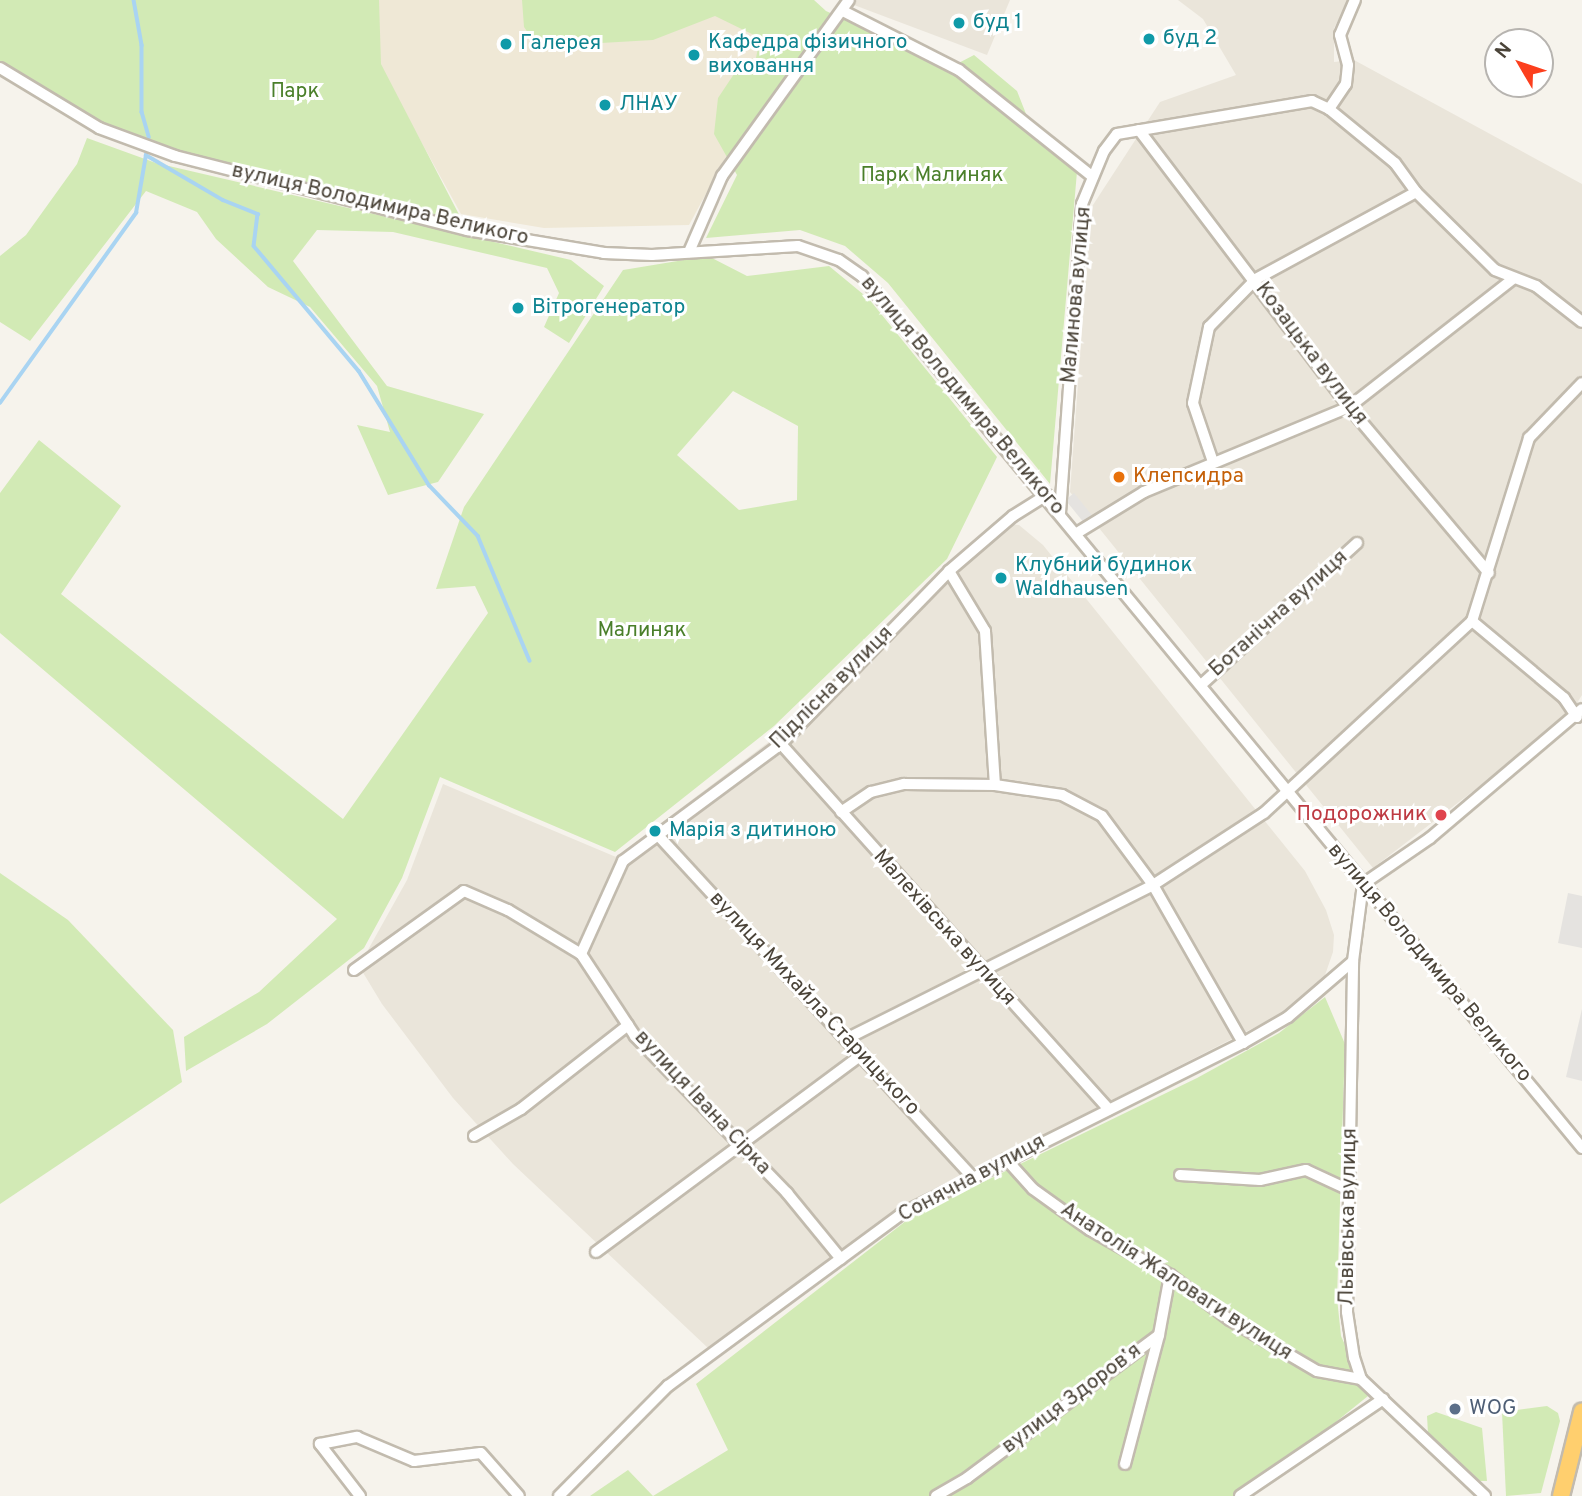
<!DOCTYPE html>
<html>
<head>
<meta charset="utf-8">
<style>
	body { margin:0 }
	#map { position:relative; width:1582px; height:1496px; overflow:hidden; background:#f6f3ec; font-family:Overpass,sans-serif }
	div>[style] { position:absolute }
	.residential>* { inset:0; background:#eae5da }
	.education>* { inset:0; background:#efe8d6 }
	.green>* { inset:0; background:#d2eab5 }
	.parking>* { inset:0; background:#e5e3e0; transform-origin:0 0 }
	.stream>* { height:3.5px; margin:-1.75px; padding:0 1.75px; transform-origin:1.75px; border-radius:1.75px; background:#a9d4f2 }
	.roads { filter:drop-shadow(2px 0 #c2bbae) drop-shadow(-2px 0 #c2bbae) drop-shadow(0 2px #c2bbae) drop-shadow(0 -2px #c2bbae) }
	.minor>* { height:10px; margin:-5px; padding:0 5px; transform-origin:5px; border-radius:5px; background:#fff }
	.highway>* { height:16px; margin:-8px; padding:0 8px; transform-origin:8px; border-radius:8px; background:#ffcf6e }
	.dots>* { width:19px; height:19px; translate:-50% -50%; box-sizing:border-box; border:4px solid #fff; border-radius:50% }
	span { translate:-50% -50%; white-space:nowrap; text-align:center; line-height:1.15; -webkit-text-stroke:6px #fff; paint-order:stroke }
	.culture-label { font-size:21px; color:#0d838f }
	.left { translate:0 -50%; text-align:left }
	.park-label { font-size:21px; color:#4a7f2a }
	.street-label { font-size:21px; color:#4b4439 }
	.food-label { font-size:21px; color:#c56008 }
	.health-label { font-size:21px; color:#be3a42 }
	.right { translate:-100% -50%; text-align:right }
	.service-label { font-size:21px; color:#4e5e75 }
	.north { position:absolute; left:1484px; top:28px; width:70px; height:70px; box-sizing:border-box; background:#fff; border:2px solid #b7b4b0; border-radius:50%; rotate:309deg; font-size:19px; font-weight:700; line-height:28px; text-align:center; color:#4b4439 }
	.north::after { content:''; display:block; margin:auto; width:24px; height:32px; background:#fc3f1d; clip-path:polygon(50% 0,100% 100%,50% 72%,0 100%) }
</style>
</head>
<body>
<div id="map">
	<div class="residential">
		<i style="clip-path:polygon(855px 0,1010px 0,987px 55px,854px 5px)"></i>
		<i style="clip-path:polygon(1178px 0,1349px 0,1334px 28px,1334px 62px,1354px 60px,1582px 184px,1582px 695px,1567px 719px,1373px 868px,1070px 492px,1091px 208px,1160px 102px,1236px 75px,1203px 19px)"></i>
		<i style="clip-path:polygon(994px 522px,1019px 525px,1043px 545px,1305px 871px,1326px 910px,1334px 935px,1333px 952px,1324px 978px,1285px 1012px,898px 1209px,708px 1348px,513px 1164px,453px 1098px,382px 1004px,359px 966px,407px 880px,443px 784px,616px 857px,774px 738px)"></i>
	</div>
	<div class="education">
		<i style="clip-path:polygon(352px 0,811px 0,689px 225px,544px 228px,461px 214px,376px 60px)"></i>
	</div>
	<div class="green">
		<i style="clip-path:polygon(0 0,379px 0,381px 64px,467px 230px,175px 156px,99px 128px,0 68px)"></i>
		<i style="clip-path:polygon(522px 0,814px 0,826px 11px,951px 67px,974px 55px,1017px 91px,1030px 124px,1078px 160px,1050px 484px,888px 283px,845px 246px,800px 230px,706px 238px,737px 175px,714px 134px,718px 98px,734px 74px,755px 63px,760px 38px,715px 16px,653px 40px,549px 46px,533px 40px,524px 27px)"></i>
		<i style="clip-path:polygon(87px 138px,156px 163px,571px 260px,604px 286px,569px 343px,544px 327px,559px 293px,547px 268px,393px 232px,317px 230px,293px 261px,387px 386px,484px 414px,438px 482px,388px 495px,357px 425px,390px 432px,377px 386px,310px 307px,268px 287px,216px 239px,197px 212px,146px 191px,30px 341px,0 322px,0 256px,26px 235px,77px 164px)"></i>
		<i style="clip-path:polygon(evenodd,708px 256px,747px 276px,829px 266px,869px 299px,997px 457px,947px 559px,774px 726px,615px 852px,440px 777px,402px 878px,364px 948px,267px 1024px,186px 1071px,184px 1037px,259px 992px,337px 919px,0 633px,0 493px,39px 440px,121px 506px,61px 594px,343px 819px,488px 613px,475px 586px,436px 589px,464px 507px,623px 270px,708px 256px,733px 391px,798px 426px,797px 500px,739px 510px,677px 455px,733px 391px)"></i>
		<i style="clip-path:polygon(0 873px,68px 920px,173px 1030px,182px 1082px,0 1204px)"></i>
		<i style="clip-path:polygon(1325px 997px,1345px 1044px,1337px 1298px,1341px 1336px,1368px 1396px,1244px 1496px,590px 1496px,628px 1470px,653px 1496px,728px 1450px,696px 1384px,911px 1217px,1197px 1078px,1279px 1033px)"></i>
		<i style="clip-path:polygon(1547px 1406px,1558px 1413px,1560px 1421px,1541px 1493px,1506px 1496px,1502px 1412px)"></i>
		<i style="clip-path:polygon(1436px 1412px,1482px 1428px,1487px 1481px,1480px 1481px,1428px 1433px,1427px 1416px)"></i>
	</div>
	<div class="parking">
		<i style="left:1074px;top:493px;width:28px;height:11px;rotate:51deg"></i>
		<i style="clip-path:polygon(1568px 893px,1582px 896px,1582px 948px,1558px 943px)"></i>
		<i style="clip-path:polygon(1582px 1009px,1582px 1081px,1566px 1077px)"></i>
	</div>
	<div class="stream">
		<i style="left:134px;top:0;width:46px;rotate:79.9deg"></i>
		<i style="left:142px;top:45px;width:67px;rotate:90deg"></i>
		<i style="left:142px;top:112px;width:26px;rotate:74deg"></i>
		<i style="left:0;top:403px;width:234px;rotate:-54.4deg"></i>
		<i style="left:136px;top:213px;width:59px;rotate:-80.2deg"></i>
		<i style="left:146px;top:155px;width:89px;rotate:30.3deg"></i>
		<i style="left:223px;top:200px;width:38px;rotate:22deg"></i>
		<i style="left:258px;top:214px;width:32px;rotate:97deg"></i>
		<i style="left:254px;top:246px;width:163px;rotate:50deg"></i>
		<i style="left:359px;top:371px;width:134px;rotate:58.4deg"></i>
		<i style="left:429px;top:485px;width:71px;rotate:46.1deg"></i>
		<i style="left:478px;top:536px;width:135px;rotate:67.4deg"></i>
	</div>
	<div class="roads">
		<div class="minor">
			<i style="left:843px;top:11px;width:130px;rotate:27deg"></i>
			<i style="left:959px;top:70px;width:171px;rotate:38.6deg"></i>
			<i style="left:0;top:68px;width:116px;rotate:31.2deg"></i>
			<i style="left:99px;top:128px;width:81px;rotate:20.2deg"></i>
			<i style="left:175px;top:156px;width:301px;rotate:14.2deg"></i>
			<i style="left:467px;top:230px;width:139px;rotate:9.5deg"></i>
			<i style="left:604px;top:253px;width:48px;rotate:2.4deg"></i>
			<i style="left:652px;top:255px;width:146px;rotate:-3.5deg"></i>
			<i style="left:798px;top:246px;width:43px;rotate:18.9deg"></i>
			<i style="left:839px;top:260px;width:28px;rotate:35deg"></i>
			<i style="left:862px;top:276px;width:1131px;rotate:50.45deg"></i>
			<i style="left:1329px;top:109px;width:30px;rotate:-56deg"></i>
			<i style="left:1346px;top:84px;width:19px;rotate:-84deg"></i>
			<i style="left:1348px;top:65px;width:31px;rotate:-105deg"></i>
			<i style="left:1340px;top:35px;width:38px;rotate:-67deg"></i>
			<i style="left:1139px;top:130px;width:348px;rotate:52.8deg"></i>
			<i style="left:1349px;top:407px;width:217px;rotate:49.9deg"></i>
			<i style="left:689px;top:252px;width:83px;rotate:-66.5deg"></i>
			<i style="left:722px;top:176px;width:217px;rotate:-54.2deg"></i>
			<i style="left:1213px;top:462px;width:62px;rotate:-108.7deg"></i>
			<i style="left:1193px;top:403px;width:78px;rotate:-78.1deg"></i>
			<i style="left:1209px;top:327px;width:67px;rotate:-45.6deg"></i>
			<i style="left:1256px;top:279px;width:182px;rotate:-28.5deg"></i>
			<i style="left:1060px;top:513px;width:310px;rotate:-85.9deg"></i>
			<i style="left:1082px;top:204px;width:57px;rotate:-67.5deg"></i>
			<i style="left:1104px;top:151px;width:21px;rotate:-53deg"></i>
			<i style="left:1117px;top:134px;width:198px;rotate:-9.6deg"></i>
			<i style="left:1312px;top:101px;width:19px;rotate:25deg"></i>
			<i style="left:1329px;top:109px;width:85px;rotate:39.3deg"></i>
			<i style="left:1395px;top:163px;width:36px;rotate:54deg"></i>
			<i style="left:1416px;top:192px;width:111px;rotate:44.6deg"></i>
			<i style="left:1495px;top:270px;width:44px;rotate:21.3deg"></i>
			<i style="left:1536px;top:286px;width:58px;rotate:38deg"></i>
			<i style="left:1077px;top:533px;width:79px;rotate:-31.5deg"></i>
			<i style="left:1144px;top:492px;width:222px;rotate:-22.5deg"></i>
			<i style="left:1349px;top:407px;width:208px;rotate:-38deg"></i>
			<i style="left:949px;top:571px;width:70px;rotate:59deg"></i>
			<i style="left:985px;top:631px;width:154px;rotate:86.3deg"></i>
			<i style="left:1472px;top:621px;width:120px;rotate:39.9deg"></i>
			<i style="left:1564px;top:698px;width:23px;rotate:56deg"></i>
			<i style="left:1201px;top:685px;width:211px;rotate:-42.3deg"></i>
			<i style="left:781px;top:744px;width:491px;rotate:48.1deg"></i>
			<i style="left:841px;top:812px;width:36px;rotate:-34deg"></i>
			<i style="left:871px;top:792px;width:34px;rotate:-14deg"></i>
			<i style="left:904px;top:784px;width:91px;rotate:0.6deg"></i>
			<i style="left:995px;top:785px;width:68px;rotate:8.5deg"></i>
			<i style="left:1062px;top:795px;width:45px;rotate:27.7deg"></i>
			<i style="left:1102px;top:816px;width:86px;rotate:53.5deg"></i>
			<i style="left:1153px;top:885px;width:182px;rotate:60.3deg"></i>
			<i style="left:656px;top:833px;width:466px;rotate:47.4deg"></i>
			<i style="left:581px;top:954px;width:102px;rotate:-65.7deg"></i>
			<i style="left:623px;top:861px;width:197px;rotate:-36.5deg"></i>
			<i style="left:781px;top:744px;width:241px;rotate:-45.8deg"></i>
			<i style="left:949px;top:571px;width:84px;rotate:-40.7deg"></i>
			<i style="left:1013px;top:516px;width:40px;rotate:-32deg"></i>
			<i style="left:354px;top:970px;width:135px;rotate:-35.7deg"></i>
			<i style="left:464px;top:891px;width:48px;rotate:23.4deg"></i>
			<i style="left:508px;top:910px;width:85px;rotate:31.1deg"></i>
			<i style="left:581px;top:954px;width:98px;rotate:56.6deg"></i>
			<i style="left:635px;top:1036px;width:219px;rotate:45.9deg"></i>
			<i style="left:787px;top:1193px;width:85px;rotate:50.7deg"></i>
			<i style="left:848px;top:1038px;width:341px;rotate:-26.6deg"></i>
			<i style="left:1153px;top:885px;width:132px;rotate:-33deg"></i>
			<i style="left:1264px;top:813px;width:283px;rotate:-42.7deg"></i>
			<i style="left:1472px;top:621px;width:192px;rotate:-72.7deg"></i>
			<i style="left:1529px;top:438px;width:76px;rotate:-46.1deg"></i>
			<i style="left:474px;top:1136px;width:54px;rotate:-29.9deg"></i>
			<i style="left:521px;top:1109px;width:136px;rotate:-38.1deg"></i>
			<i style="left:1006px;top:1159px;width:40px;rotate:48deg"></i>
			<i style="left:1033px;top:1189px;width:70px;rotate:35.7deg"></i>
			<i style="left:1090px;top:1230px;width:92px;rotate:29.4deg"></i>
			<i style="left:1170px;top:1275px;width:75px;rotate:36.9deg"></i>
			<i style="left:1230px;top:1320px;width:101px;rotate:30.4deg"></i>
			<i style="left:1317px;top:1371px;width:45px;rotate:10.3deg"></i>
			<i style="left:1180px;top:1175px;width:80px;rotate:3.6deg"></i>
			<i style="left:1260px;top:1180px;width:47px;rotate:-12.3deg"></i>
			<i style="left:1306px;top:1170px;width:47px;rotate:24.9deg"></i>
			<i style="left:596px;top:1252px;width:332px;rotate:-36.6deg"></i>
			<i style="left:1125px;top:1464px;width:133px;rotate:-75.2deg"></i>
			<i style="left:360px;top:1496px;width:66px;rotate:-127.6deg"></i>
			<i style="left:320px;top:1444px;width:38px;rotate:-11deg"></i>
			<i style="left:357px;top:1437px;width:62px;rotate:22.8deg"></i>
			<i style="left:414px;top:1461px;width:67px;rotate:-6.8deg"></i>
			<i style="left:481px;top:1453px;width:57px;rotate:48.5deg"></i>
			<i style="left:559px;top:1496px;width:155px;rotate:-45.3deg"></i>
			<i style="left:668px;top:1386px;width:290px;rotate:-36.4deg"></i>
			<i style="left:901px;top:1214px;width:382px;rotate:-26.6deg"></i>
			<i style="left:1243px;top:1043px;width:52px;rotate:-30deg"></i>
			<i style="left:1288px;top:1017px;width:86px;rotate:-40.7deg"></i>
			<i style="left:936px;top:1496px;width:36px;rotate:-30deg"></i>
			<i style="left:967px;top:1478px;width:239px;rotate:-36.7deg"></i>
			<i style="left:1159px;top:1335px;width:61px;rotate:-79.6deg"></i>
			<i style="left:1240px;top:1496px;width:173px;rotate:-34.1deg"></i>
			<i style="left:1485px;top:1496px;width:170px;rotate:-136.7deg"></i>
			<i style="left:1361px;top:1379px;width:22px;rotate:-108deg"></i>
			<i style="left:1354px;top:1358px;width:47px;rotate:-98.7deg"></i>
			<i style="left:1347px;top:1312px;width:351px;rotate:-89deg"></i>
			<i style="left:1353px;top:961px;width:78px;rotate:-82.6deg"></i>
			<i style="left:1363px;top:884px;width:81px;rotate:-34.5deg"></i>
			<i style="left:1430px;top:838px;width:199px;rotate:-40.3deg"></i>
		</div>
		<div class="highway">
			<i style="left:1561px;top:1496px;width:87px;rotate:-76deg"></i>
		</div>
	</div>
	<div class="dots">
		<i style="left:959px;top:23px;background:#0f9aa8"></i>
		<i style="left:1149px;top:39px;background:#0f9aa8"></i>
		<i style="left:506px;top:44px;background:#0f9aa8"></i>
		<i style="left:694px;top:55px;background:#0f9aa8"></i>
		<i style="left:605px;top:105px;background:#0f9aa8"></i>
		<i style="left:518px;top:308px;background:#0f9aa8"></i>
		<i style="left:1119px;top:477px;background:#e8710a"></i>
		<i style="left:1001px;top:578px;background:#0f9aa8"></i>
		<i style="left:1441px;top:815px;background:#e0444e"></i>
		<i style="left:655px;top:831px;background:#0f9aa8"></i>
		<i style="left:1455px;top:1409px;background:#5c6f8a"></i>
	</div>
	<div class="culture-label">
		<span class="left" style="left:973px;top:23px">буд 1</span>
		<span class="left" style="left:1163px;top:39px">буд 2</span>
		<span class="left" style="left:708px;top:55px">Кафедра фізичного<br>виховання</span>
		<span class="left" style="left:520px;top:44px">Галерея</span>
		<span class="left" style="left:619px;top:105px">ЛНАУ</span>
		<span class="left" style="left:532px;top:308px">Вітрогенератор</span>
		<span class="left" style="left:1015px;top:578px">Клубний будинок<br>Waldhausen</span>
		<span class="left" style="left:669px;top:831px">Марія з дитиною</span>
	</div>
	<div class="park-label">
		<span style="left:295px;top:92px">Парк</span>
		<span style="left:932px;top:176px">Парк Малиняк</span>
		<span style="left:642px;top:631px">Малиняк</span>
	</div>
	<div class="street-label">
		<span style="left:380px;top:205px;rotate:13deg">вулиця Володимира Великого</span>
		<span style="left:1077px;top:295px;rotate:-85deg">Малинова вулиця</span>
		<span style="left:1311px;top:354px;rotate:53deg">Козацька вулиця</span>
		<span style="left:962px;top:396px;rotate:50deg">вулиця Володимира Великого</span>
		<span style="left:1279px;top:614px;rotate:-42deg">Ботанічна вулиця</span>
		<span style="left:832px;top:688px;rotate:-45deg">Підлісна вулиця</span>
		<span style="left:944px;top:928px;rotate:48deg">Малехівська вулиця</span>
		<span style="left:1429px;top:963px;rotate:50deg">вулиця Володимира Великого</span>
		<span style="left:814px;top:1004px;rotate:47deg">вулиця Михайла Старицького</span>
		<span style="left:702px;top:1103px;rotate:47deg">вулиця Івана Сірка</span>
		<span style="left:972px;top:1179px;rotate:-28deg">Сонячна вулиця</span>
		<span style="left:1349px;top:1217px;rotate:-89deg">Львівська вулиця</span>
		<span style="left:1176px;top:1282px;rotate:33deg">Анатолія Жаловаги вулиця</span>
		<span style="left:1072px;top:1399px;rotate:-37deg">вулиця Здоровʼя</span>
	</div>
	<div class="food-label">
		<span class="left" style="left:1133px;top:477px">Клепсидра</span>
	</div>
	<div class="health-label">
		<span class="right" style="left:1427px;top:815px">Подорожник</span>
	</div>
	<div class="service-label">
		<span class="left" style="left:1469px;top:1409px">WOG</span>
	</div>
	<div class="north">N</div>
</div>
</body>
</html>
